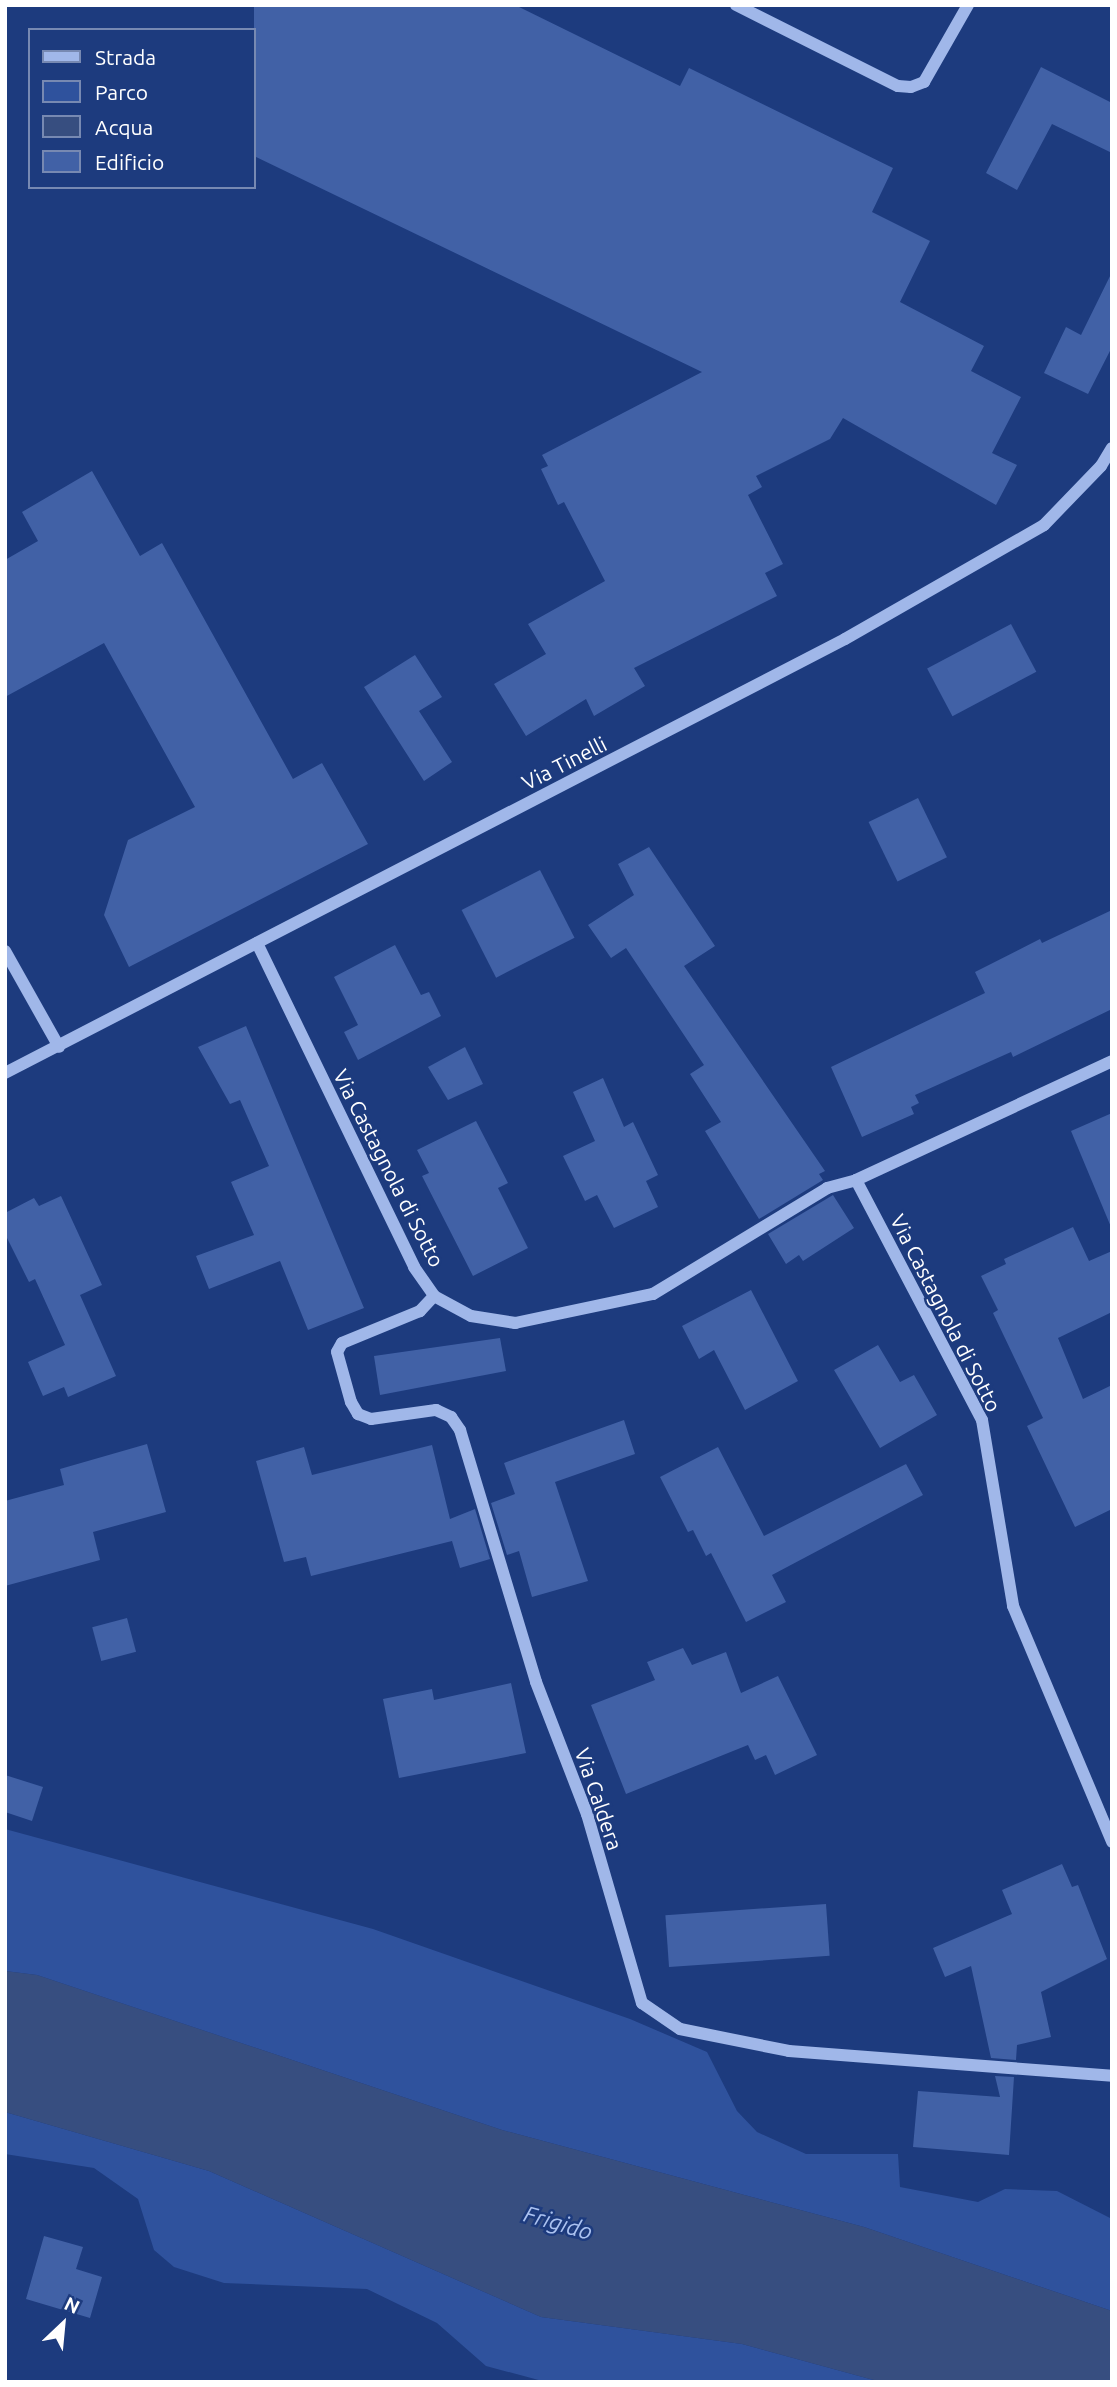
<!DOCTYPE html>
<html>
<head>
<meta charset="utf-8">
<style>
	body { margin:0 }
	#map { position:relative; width:1117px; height:2387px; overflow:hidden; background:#1d3b7e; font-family:Ubuntu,sans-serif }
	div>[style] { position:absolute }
	.green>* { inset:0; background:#2f529d }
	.water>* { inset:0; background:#374e80 }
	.building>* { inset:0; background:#4161a6; transform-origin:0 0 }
	.minor>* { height:12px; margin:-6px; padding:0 6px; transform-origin:6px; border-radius:6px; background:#a0b7e9 }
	span { translate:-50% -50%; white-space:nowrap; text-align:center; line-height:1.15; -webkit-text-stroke:5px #1d3b7e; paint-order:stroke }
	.street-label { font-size:21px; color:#fff }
	.water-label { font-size:23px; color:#abc2f0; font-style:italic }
	.frame { position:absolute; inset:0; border:7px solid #fff; pointer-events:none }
	.legend { position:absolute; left:28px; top:28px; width:228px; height:161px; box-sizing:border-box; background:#1d3b7e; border:2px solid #7789b2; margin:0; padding:9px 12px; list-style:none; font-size:21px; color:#fff }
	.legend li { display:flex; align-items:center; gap:14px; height:35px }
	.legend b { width:35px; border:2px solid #7789b2 }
	.north { position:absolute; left:28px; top:2289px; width:70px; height:70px; -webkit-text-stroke:5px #1d3b7e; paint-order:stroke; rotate:26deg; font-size:19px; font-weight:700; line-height:28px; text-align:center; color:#fff }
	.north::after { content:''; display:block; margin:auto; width:24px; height:32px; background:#fff; clip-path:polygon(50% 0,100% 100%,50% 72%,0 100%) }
</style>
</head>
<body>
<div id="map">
	<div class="green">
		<i style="clip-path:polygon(5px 1829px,373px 1929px,630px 2019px,707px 2052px,737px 2111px,757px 2132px,806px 2154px,898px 2154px,900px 2187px,978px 2202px,1005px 2189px,1057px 2191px,1112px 2219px,1112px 2311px,864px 2227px,502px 2130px,37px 1975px,5px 1971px)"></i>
		<i style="clip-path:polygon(5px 2112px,209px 2171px,541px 2317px,742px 2344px,881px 2382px,546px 2382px,486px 2366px,437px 2323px,367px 2289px,224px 2283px,174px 2267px,154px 2250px,138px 2199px,94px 2168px,5px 2154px)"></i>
	</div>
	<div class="water">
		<i style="clip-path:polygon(5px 1971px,37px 1975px,502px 2130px,864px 2227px,1112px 2311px,1112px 2382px,881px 2382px,742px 2344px,541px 2317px,209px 2171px,5px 2112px)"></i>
	</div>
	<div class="building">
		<i style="clip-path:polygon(254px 5px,515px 5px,680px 86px,689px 68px,893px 168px,872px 212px,930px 241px,900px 302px,984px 346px,971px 371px,1021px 397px,992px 453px,1017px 465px,996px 505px,843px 418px,830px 439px,756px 476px,762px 487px,748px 495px,783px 564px,765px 573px,777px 596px,634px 668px,645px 686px,594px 716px,586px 699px,526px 736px,494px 684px,546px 654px,528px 624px,605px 581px,564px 502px,558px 505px,541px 469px,548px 466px,542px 455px,702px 372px,254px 156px)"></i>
		<i style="clip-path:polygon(1041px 67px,1112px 103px,1112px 153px,1052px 124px,1017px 190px,986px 173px)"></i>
		<i style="clip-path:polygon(1112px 272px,1112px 347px,1088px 394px,1044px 373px,1066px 327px,1081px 335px)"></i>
		<i style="clip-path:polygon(92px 471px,140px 556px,162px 543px,293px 779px,322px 763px,368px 844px,129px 967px,104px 915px,128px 840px,195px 807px,104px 643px,5px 697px,5px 560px,38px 541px,22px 512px)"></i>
		<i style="left:1011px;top:624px;width:54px;height:95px;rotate:62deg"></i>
		<i style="clip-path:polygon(415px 655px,442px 697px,419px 711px,452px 762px,424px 781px,364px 687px)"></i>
		<i style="left:918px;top:798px;width:66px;height:55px;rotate:64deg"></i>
		<i style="clip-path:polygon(649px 847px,715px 946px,684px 966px,825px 1171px,819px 1174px,823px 1180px,759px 1219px,705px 1131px,721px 1122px,690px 1074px,704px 1065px,626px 948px,611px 958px,588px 925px,634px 895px,618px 864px)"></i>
		<i style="left:540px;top:870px;width:76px;height:88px;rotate:63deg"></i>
		<i style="clip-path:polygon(1112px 910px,1112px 1009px,1013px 1057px,1011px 1052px,915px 1095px,919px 1103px,911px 1107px,914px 1114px,862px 1137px,831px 1067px,985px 993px,975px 972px,1040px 939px,1042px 943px)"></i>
		<i style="clip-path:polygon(395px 945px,421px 995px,429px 992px,441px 1016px,358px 1060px,344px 1032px,358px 1025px,334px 977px)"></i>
		<i style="clip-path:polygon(246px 1026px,364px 1308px,308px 1330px,280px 1261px,209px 1289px,196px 1256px,254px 1235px,231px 1182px,269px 1166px,240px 1100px,230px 1104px,198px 1047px)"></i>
		<i style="clip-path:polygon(465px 1047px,483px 1084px,448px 1100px,428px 1067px)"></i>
		<i style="clip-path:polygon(603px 1078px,624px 1127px,633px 1122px,658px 1175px,646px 1181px,658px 1207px,614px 1228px,597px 1195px,585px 1201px,563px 1156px,595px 1141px,573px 1092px)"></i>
		<i style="clip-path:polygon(1112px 1113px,1112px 1227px,1111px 1227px,1071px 1131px)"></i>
		<i style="clip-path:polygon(476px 1121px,508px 1183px,498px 1188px,528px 1248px,473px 1276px,422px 1176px,429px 1173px,417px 1150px)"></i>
		<i style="clip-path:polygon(833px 1195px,854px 1228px,803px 1261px,799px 1255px,786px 1264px,768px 1234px)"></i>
		<i style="clip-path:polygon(61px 1196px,102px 1285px,80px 1295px,116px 1376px,68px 1397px,64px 1387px,43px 1396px,28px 1362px,65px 1345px,35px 1279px,29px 1282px,5px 1234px,5px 1213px,34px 1198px,39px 1206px)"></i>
		<i style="clip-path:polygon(1073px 1227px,1089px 1261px,1112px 1251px,1112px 1312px,1058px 1338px,1083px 1399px,1112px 1385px,1112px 1509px,1075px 1527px,1027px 1426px,1043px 1418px,993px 1313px,998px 1310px,981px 1276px,1006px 1264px,1004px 1259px)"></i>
		<i style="clip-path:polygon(751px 1290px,798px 1381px,745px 1410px,714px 1350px,699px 1359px,682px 1326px)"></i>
		<i style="clip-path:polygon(500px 1338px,506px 1371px,380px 1395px,374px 1356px)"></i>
		<i style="clip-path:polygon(878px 1345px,900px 1382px,914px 1375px,937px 1415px,880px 1448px,834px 1370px)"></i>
		<i style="clip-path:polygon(624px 1420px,635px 1454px,555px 1482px,588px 1581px,532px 1597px,519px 1551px,507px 1555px,491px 1503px,515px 1494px,504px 1463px)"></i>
		<i style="clip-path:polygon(147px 1444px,166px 1512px,93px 1532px,100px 1560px,5px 1586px,5px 1501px,64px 1485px,60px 1469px)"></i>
		<i style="clip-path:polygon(432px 1445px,450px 1519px,475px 1509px,490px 1559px,460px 1568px,452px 1541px,311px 1576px,306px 1557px,284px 1562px,256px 1461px,304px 1447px,312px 1475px)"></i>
		<i style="clip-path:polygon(718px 1447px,764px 1536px,906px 1464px,923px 1495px,772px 1575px,786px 1602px,746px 1622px,711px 1553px,706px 1556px,693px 1530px,688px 1532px,660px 1477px)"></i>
		<i style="left:127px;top:1618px;width:35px;height:36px;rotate:75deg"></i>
		<i style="clip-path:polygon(683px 1648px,692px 1665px,726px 1652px,741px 1693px,778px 1676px,817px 1755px,775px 1775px,766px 1755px,755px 1760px,748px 1745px,626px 1794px,591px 1705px,655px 1680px,647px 1662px)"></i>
		<i style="clip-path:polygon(511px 1683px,526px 1753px,399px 1778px,383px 1699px,432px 1689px,434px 1700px)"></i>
		<i style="clip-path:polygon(5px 1775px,43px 1787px,32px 1821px,5px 1812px)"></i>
		<i style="clip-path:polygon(1062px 1864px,1072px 1887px,1078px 1885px,1107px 1959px,1041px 1992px,1051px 2037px,1017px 2045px,1016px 2060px,991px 2058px,971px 1966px,945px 1977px,933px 1948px,1012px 1914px,1002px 1890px)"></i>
		<i style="left:826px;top:1904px;width:52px;height:161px;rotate:86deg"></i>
		<i style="clip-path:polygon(995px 2076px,1014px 2077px,1009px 2155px,913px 2147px,918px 2091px,1000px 2097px)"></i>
		<i style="clip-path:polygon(44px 2236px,83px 2247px,76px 2269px,102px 2277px,90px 2318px,26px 2299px)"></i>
	</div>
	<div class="minor">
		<i style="left:736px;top:5px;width:181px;rotate:26.6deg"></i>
		<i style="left:898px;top:86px;width:13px;rotate:4deg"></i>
		<i style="left:911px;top:87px;width:14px;rotate:-21deg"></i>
		<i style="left:924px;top:82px;width:89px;rotate:-60.3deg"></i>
		<i style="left:257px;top:943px;width:360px;rotate:64.1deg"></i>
		<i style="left:414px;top:1267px;width:35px;rotate:55deg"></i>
		<i style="left:434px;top:1296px;width:42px;rotate:28.4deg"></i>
		<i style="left:471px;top:1316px;width:45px;rotate:9deg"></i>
		<i style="left:515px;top:1323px;width:141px;rotate:-11.9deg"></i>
		<i style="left:653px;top:1294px;width:204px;rotate:-31.3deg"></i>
		<i style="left:827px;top:1188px;width:30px;rotate:-15deg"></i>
		<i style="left:856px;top:1180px;width:282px;rotate:-24.9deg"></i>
		<i style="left:5px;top:951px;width:110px;rotate:60.6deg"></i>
		<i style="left:5px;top:1073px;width:945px;rotate:-27.32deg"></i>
		<i style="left:845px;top:639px;width:229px;rotate:-29.8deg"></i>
		<i style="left:1044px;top:525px;width:82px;rotate:-46deg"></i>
		<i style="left:1101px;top:466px;width:21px;rotate:-59deg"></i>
		<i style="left:856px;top:1180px;width:271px;rotate:62.3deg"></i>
		<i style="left:982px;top:1420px;width:189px;rotate:80.5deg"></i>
		<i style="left:1013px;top:1606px;width:256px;rotate:67.2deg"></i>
		<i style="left:434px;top:1296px;width:21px;rotate:133deg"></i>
		<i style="left:420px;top:1311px;width:84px;rotate:157.7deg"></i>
		<i style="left:342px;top:1343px;width:10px;rotate:119deg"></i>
		<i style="left:337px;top:1352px;width:52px;rotate:74.4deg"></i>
		<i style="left:351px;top:1402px;width:14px;rotate:60deg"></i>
		<i style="left:358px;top:1414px;width:14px;rotate:21deg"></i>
		<i style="left:371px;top:1419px;width:66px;rotate:-7.9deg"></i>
		<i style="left:436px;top:1410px;width:17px;rotate:25deg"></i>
		<i style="left:451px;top:1417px;width:16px;rotate:55deg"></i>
		<i style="left:460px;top:1430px;width:263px;rotate:73.2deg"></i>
		<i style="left:536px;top:1682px;width:142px;rotate:68.9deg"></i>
		<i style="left:587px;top:1814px;width:197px;rotate:73.8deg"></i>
		<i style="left:642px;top:2003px;width:46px;rotate:34.4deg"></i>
		<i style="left:680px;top:2029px;width:111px;rotate:11.4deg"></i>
		<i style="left:789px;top:2051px;width:324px;rotate:4.4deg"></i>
	</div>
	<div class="street-label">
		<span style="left:564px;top:763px;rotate:-27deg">Via Tinelli</span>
		<span style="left:389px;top:1168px;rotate:63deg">Via Castagnola di Sotto</span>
		<span style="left:946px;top:1313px;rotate:63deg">Via Castagnola di Sotto</span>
		<span style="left:599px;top:1799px;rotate:71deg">Via Caldera</span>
	</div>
	<div class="water-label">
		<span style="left:558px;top:2223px;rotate:16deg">Frigido</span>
	</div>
	<div class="frame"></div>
	<ul class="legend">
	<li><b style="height:9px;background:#a0b7e9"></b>Strada</li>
	<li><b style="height:19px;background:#2f529d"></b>Parco</li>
	<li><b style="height:19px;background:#374e80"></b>Acqua</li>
	<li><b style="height:19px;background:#4161a6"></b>Edificio</li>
	</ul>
	<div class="north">N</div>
</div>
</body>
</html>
